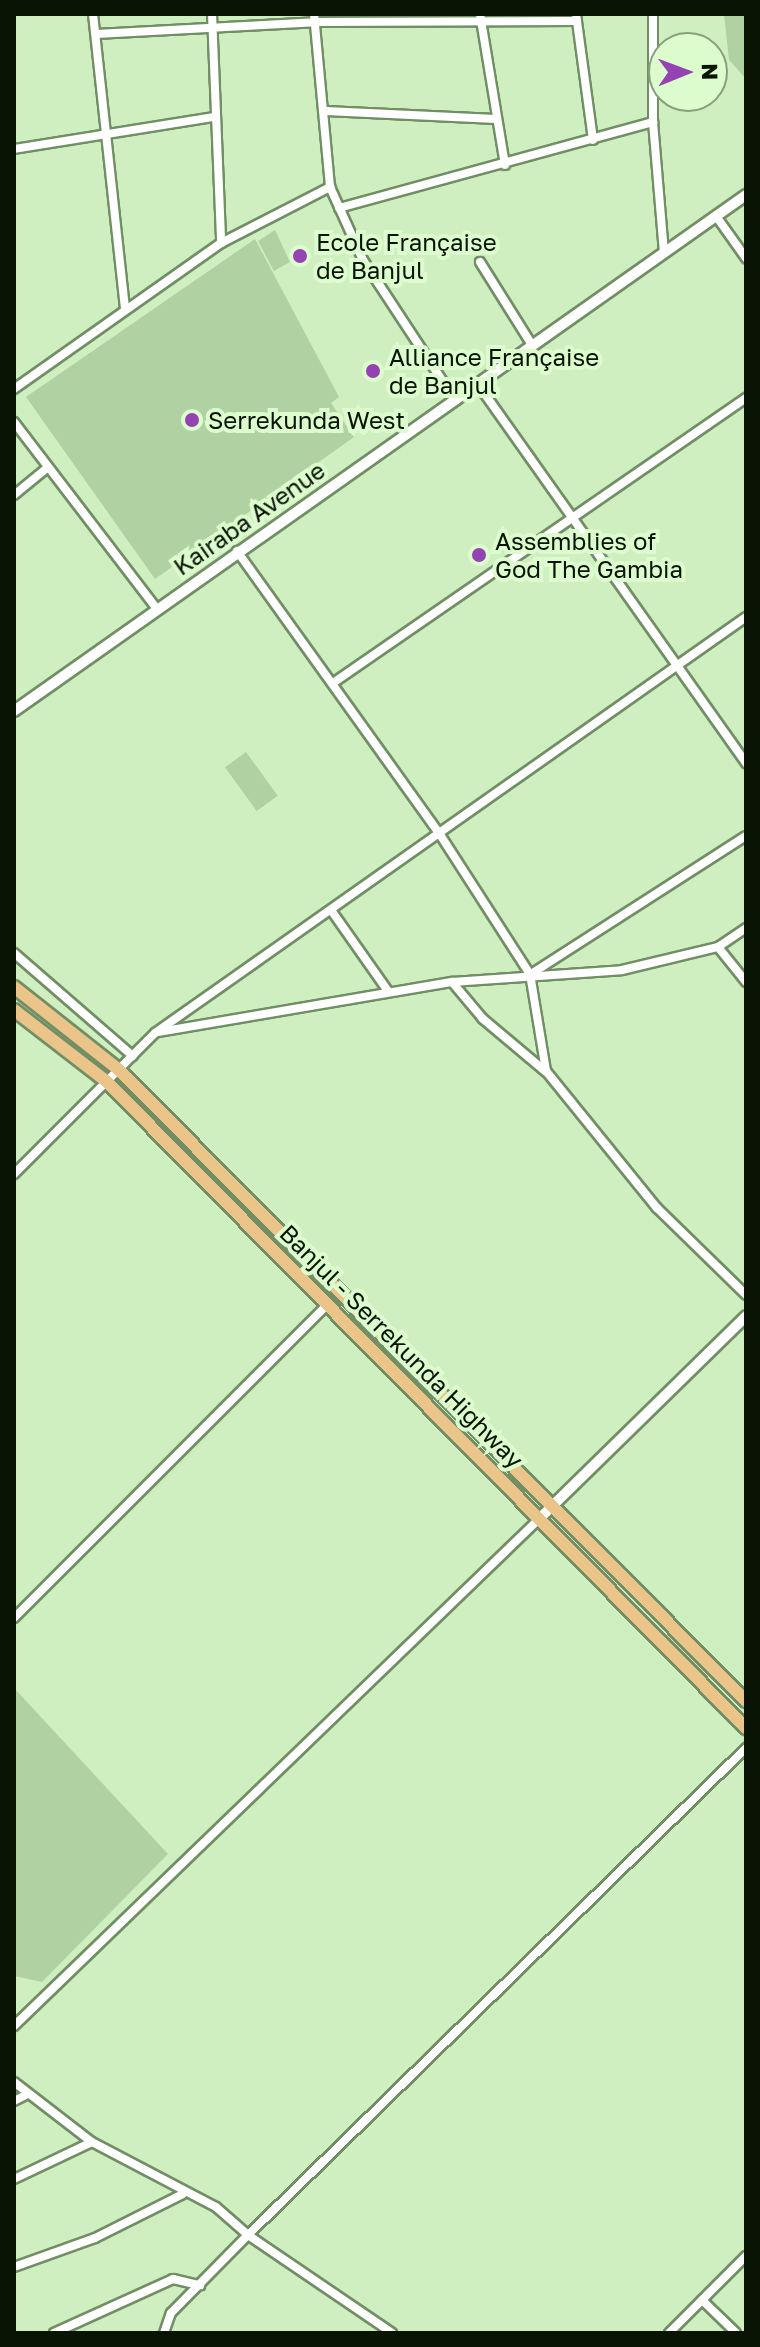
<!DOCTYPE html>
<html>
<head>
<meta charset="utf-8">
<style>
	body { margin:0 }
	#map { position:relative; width:760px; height:2347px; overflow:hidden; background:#cfefc1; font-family:"Golos Text",sans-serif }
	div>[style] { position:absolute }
	.green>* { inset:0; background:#b0d1a2; transform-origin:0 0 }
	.roads { filter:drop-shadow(2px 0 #718e65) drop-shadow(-2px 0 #718e65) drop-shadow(0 2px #718e65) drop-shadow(0 -2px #718e65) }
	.minor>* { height:8px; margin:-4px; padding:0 4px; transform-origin:4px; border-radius:4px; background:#fff }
	.tertiary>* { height:10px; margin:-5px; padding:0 5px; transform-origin:5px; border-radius:5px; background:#fff }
	.trunk>* { height:12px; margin:-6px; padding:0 6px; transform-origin:6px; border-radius:6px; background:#ebc48a }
	.dots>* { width:22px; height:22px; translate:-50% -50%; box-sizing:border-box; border:4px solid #dcfcce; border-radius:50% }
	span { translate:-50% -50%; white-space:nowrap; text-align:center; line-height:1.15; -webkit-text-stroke:8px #dcfcce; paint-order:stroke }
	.poi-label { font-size:24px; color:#091405 }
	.left { translate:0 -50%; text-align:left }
	.street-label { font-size:24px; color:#091405 }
	.frame { position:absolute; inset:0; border:16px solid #091405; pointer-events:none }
	.north { position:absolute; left:648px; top:32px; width:80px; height:80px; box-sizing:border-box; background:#dcfcce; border:2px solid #889f7e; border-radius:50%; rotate:89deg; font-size:22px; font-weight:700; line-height:32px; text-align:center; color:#091405 }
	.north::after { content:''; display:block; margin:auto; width:28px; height:36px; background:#9543b2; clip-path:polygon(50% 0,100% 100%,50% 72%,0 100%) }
</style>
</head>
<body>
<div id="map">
	<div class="green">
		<i style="clip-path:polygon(724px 14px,746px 14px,746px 79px,729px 60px)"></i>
		<i style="clip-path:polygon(275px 230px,290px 262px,274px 271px,258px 241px)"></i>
		<i style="clip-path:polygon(255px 239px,339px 397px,331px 403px,354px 437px,155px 579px,26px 397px)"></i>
		<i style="left:246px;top:752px;width:54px;height:26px;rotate:54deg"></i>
		<i style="clip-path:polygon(14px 1688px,168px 1854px,42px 1982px,14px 1976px)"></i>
	</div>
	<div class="roads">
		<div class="minor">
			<i style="left:93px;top:14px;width:295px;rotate:83.8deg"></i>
			<i style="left:212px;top:14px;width:229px;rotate:87.7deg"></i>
			<i style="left:314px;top:14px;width:174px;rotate:84.7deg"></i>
			<i style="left:330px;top:187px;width:80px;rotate:65.7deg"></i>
			<i style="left:363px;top:260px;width:168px;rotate:56.7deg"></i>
			<i style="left:480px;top:14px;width:153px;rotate:80.6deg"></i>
			<i style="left:576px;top:14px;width:127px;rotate:82.3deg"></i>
			<i style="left:653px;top:14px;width:108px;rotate:90deg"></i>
			<i style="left:653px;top:122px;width:130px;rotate:85.2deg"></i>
			<i style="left:96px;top:34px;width:219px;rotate:-3.1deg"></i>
			<i style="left:315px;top:22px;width:262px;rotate:-0.2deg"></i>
			<i style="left:326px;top:111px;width:170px;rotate:2.7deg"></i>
			<i style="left:14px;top:149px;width:202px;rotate:-9.1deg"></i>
			<i style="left:339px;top:208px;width:326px;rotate:-15.3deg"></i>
			<i style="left:716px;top:216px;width:52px;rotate:54.5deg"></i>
			<i style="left:480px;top:262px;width:98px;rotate:57.9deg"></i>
			<i style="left:477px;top:383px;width:466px;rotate:54.7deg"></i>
			<i style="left:14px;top:389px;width:253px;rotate:-35.2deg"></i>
			<i style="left:221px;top:243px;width:123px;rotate:-27.2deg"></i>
			<i style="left:14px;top:422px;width:234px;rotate:52.6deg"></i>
			<i style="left:14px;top:495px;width:43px;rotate:-39.3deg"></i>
			<i style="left:237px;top:551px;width:347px;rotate:54.4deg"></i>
			<i style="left:439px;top:833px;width:168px;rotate:57.2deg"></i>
			<i style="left:530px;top:974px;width:98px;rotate:80.6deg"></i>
			<i style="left:546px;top:1071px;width:176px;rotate:51deg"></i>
			<i style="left:657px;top:1208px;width:124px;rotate:44.3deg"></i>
			<i style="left:333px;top:683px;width:502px;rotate:-34.61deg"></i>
			<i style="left:331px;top:910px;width:99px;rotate:54.9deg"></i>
			<i style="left:718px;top:947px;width:34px;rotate:-34deg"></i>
			<i style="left:14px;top:953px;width:157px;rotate:40.9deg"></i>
			<i style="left:531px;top:974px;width:255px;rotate:-32.7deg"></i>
			<i style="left:452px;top:982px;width:48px;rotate:50deg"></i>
			<i style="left:483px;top:1019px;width:81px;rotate:40deg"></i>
			<i style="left:159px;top:1032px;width:297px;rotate:-9.7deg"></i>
			<i style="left:452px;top:982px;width:170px;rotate:-4deg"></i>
			<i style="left:622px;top:970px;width:99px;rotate:-13.5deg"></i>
			<i style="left:718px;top:947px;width:45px;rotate:51.3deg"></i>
			<i style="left:14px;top:1174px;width:199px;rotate:-45deg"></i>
			<i style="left:155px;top:1033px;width:723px;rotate:-35.14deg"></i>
			<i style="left:14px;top:1618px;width:444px;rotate:-45deg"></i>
			<i style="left:14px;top:2026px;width:731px;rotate:-44deg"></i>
			<i style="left:14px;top:2082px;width:98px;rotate:37.6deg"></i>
			<i style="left:92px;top:2142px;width:140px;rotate:27.7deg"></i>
			<i style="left:216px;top:2207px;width:43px;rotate:41.2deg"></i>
			<i style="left:248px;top:2235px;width:174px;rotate:34.2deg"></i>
			<i style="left:14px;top:2101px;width:16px;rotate:-27deg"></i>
			<i style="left:14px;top:2179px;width:86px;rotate:-25.4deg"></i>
			<i style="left:14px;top:2267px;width:86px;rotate:-19.7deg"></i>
			<i style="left:95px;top:2238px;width:98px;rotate:-26.6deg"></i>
			<i style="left:702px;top:2300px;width:47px;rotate:44.1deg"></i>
			<i style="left:54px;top:2333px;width:131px;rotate:-24.4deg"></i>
			<i style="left:173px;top:2279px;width:28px;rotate:13deg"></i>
			<i style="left:164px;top:2333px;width:21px;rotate:-71deg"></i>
			<i style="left:171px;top:2313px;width:110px;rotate:-45.4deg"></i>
			<i style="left:248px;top:2235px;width:697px;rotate:-44.36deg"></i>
			<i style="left:669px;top:2333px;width:109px;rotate:-45deg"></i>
		</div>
		<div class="tertiary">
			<i style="left:14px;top:711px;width:896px;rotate:-35.18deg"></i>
			<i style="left:541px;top:1517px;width:287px;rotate:-44.4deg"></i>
		</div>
		<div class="trunk">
			<i style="left:14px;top:987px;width:132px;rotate:38.3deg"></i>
			<i style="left:118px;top:1069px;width:891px;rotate:45.18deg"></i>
			<i style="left:14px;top:1010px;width:118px;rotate:37.7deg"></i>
			<i style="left:107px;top:1082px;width:909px;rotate:45.31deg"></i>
		</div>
	</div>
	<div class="dots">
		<i style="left:300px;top:256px;background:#9543b2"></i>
		<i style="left:373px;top:371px;background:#9543b2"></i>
		<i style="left:192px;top:420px;background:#9543b2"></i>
		<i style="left:479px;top:555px;background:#9543b2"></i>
	</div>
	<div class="poi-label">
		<span class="left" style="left:316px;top:256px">Ecole Française<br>de Banjul</span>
		<span class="left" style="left:389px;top:371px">Alliance Française<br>de Banjul</span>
		<span class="left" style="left:208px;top:420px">Serrekunda West</span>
		<span class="left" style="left:495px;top:555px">Assemblies of<br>God The Gambia</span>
	</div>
	<div class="street-label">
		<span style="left:249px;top:518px;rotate:-35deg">Kairaba Avenue</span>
		<span style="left:402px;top:1346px;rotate:45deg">Banjul - Serrekunda Highway</span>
	</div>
	<div class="frame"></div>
	<div class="north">N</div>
</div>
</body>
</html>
